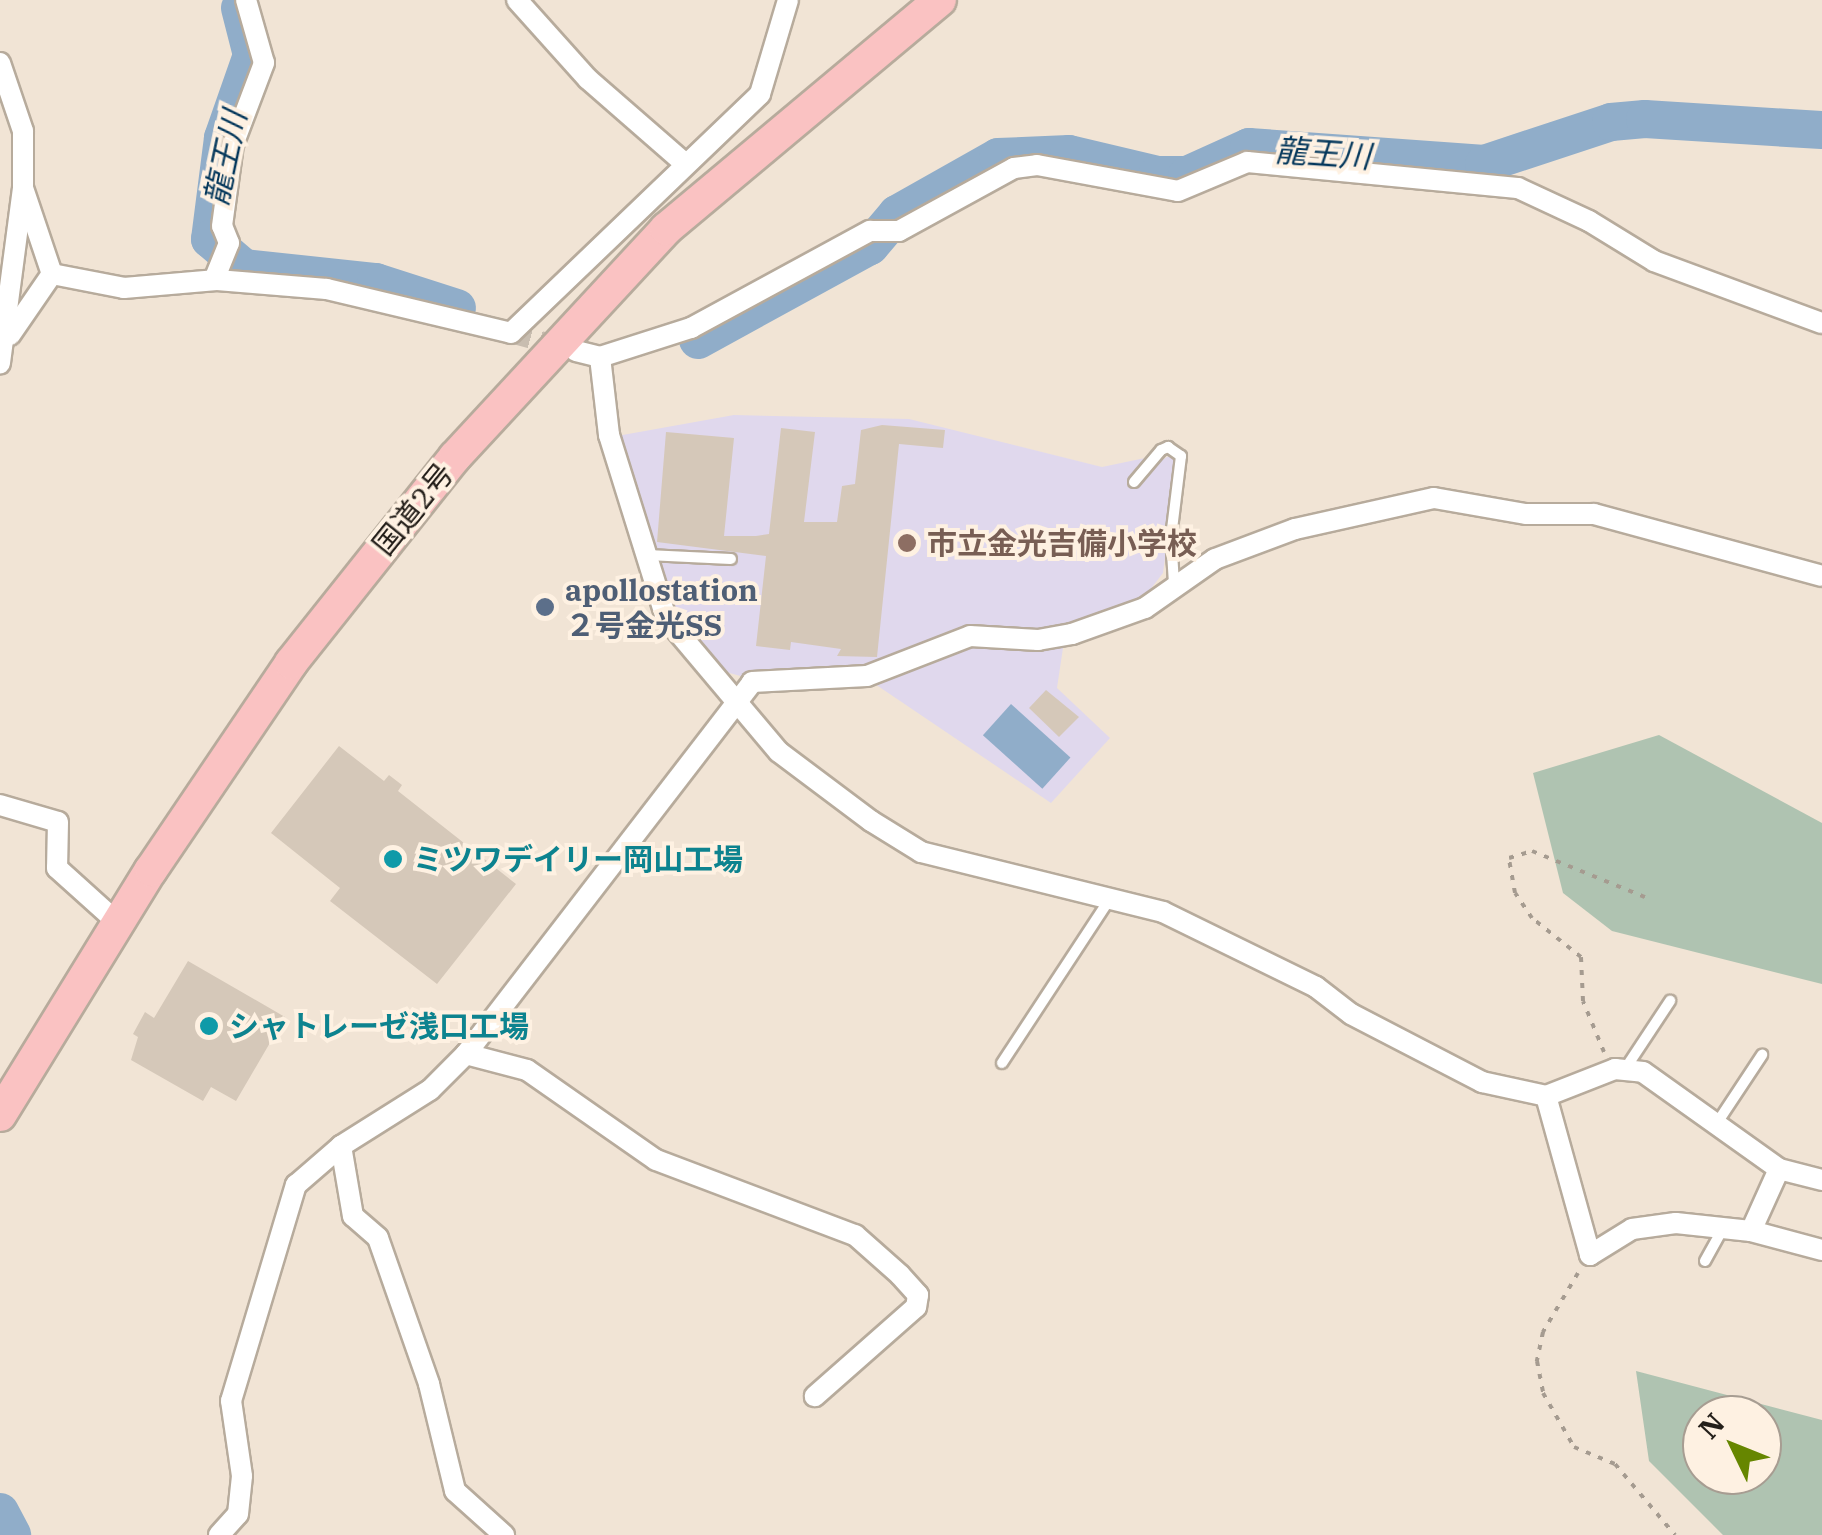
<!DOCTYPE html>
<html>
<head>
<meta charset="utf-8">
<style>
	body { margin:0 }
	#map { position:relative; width:1822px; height:1535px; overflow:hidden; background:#f1e4d5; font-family:"IBM Plex Serif","Noto Sans JP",serif }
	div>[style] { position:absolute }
	.education>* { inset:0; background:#e0d8ed }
	.green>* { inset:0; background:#afc3b1 }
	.water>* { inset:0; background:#90adc9; transform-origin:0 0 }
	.river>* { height:38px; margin:-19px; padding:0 19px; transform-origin:19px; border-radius:19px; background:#90adc9 }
	.building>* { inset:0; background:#d5c8b9 }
	.minor-tunnel>* { height:20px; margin-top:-10px; transform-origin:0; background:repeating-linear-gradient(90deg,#c8bdb0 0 20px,transparent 0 30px) }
	.path>* { height:4px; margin-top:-2px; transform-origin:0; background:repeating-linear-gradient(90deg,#a59b90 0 5px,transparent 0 13px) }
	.roads { filter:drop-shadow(2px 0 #b7ab9c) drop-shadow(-2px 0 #b7ab9c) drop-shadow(0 2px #b7ab9c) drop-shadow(0 -2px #b7ab9c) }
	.service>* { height:10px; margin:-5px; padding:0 5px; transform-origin:5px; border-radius:5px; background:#fff }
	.minor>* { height:20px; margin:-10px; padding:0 10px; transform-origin:10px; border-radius:10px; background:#fff }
	.trunk>* { height:32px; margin:-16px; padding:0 16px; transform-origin:16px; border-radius:16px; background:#fac2c2 }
	.dots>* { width:28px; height:28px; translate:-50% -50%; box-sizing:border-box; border:5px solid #fef1e2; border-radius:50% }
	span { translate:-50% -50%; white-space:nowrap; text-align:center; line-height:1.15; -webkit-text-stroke:8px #fef1e2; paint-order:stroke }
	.street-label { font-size:30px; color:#241f1a }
	.education-label { font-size:30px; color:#785e54; font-weight:700 }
	.left { translate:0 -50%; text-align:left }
	.service-label { font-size:30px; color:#4e5e75; font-weight:700 }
	.culture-label { font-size:30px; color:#0d838f; font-weight:700 }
	.water-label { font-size:32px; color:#04375b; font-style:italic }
	.north { position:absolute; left:1682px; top:1395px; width:100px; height:100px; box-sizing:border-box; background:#fef1e2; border:2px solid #a79d92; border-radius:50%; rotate:313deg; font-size:28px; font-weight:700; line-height:40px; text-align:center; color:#241f1a }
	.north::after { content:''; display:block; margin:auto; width:35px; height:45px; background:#668600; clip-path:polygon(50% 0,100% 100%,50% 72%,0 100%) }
</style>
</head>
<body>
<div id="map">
	<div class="education">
		<i style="clip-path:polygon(734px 415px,909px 419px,1102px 467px,1145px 458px,1155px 464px,1169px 456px,1178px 461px,1163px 573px,1142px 600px,1113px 615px,1029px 635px,954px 631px,869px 670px,744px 677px,726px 672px,705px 658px,675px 616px,617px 436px)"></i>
		<i style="clip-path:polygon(985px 646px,1063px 648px,1057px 688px,1110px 738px,1051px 803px,872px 682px,959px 647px)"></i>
	</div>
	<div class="green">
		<i style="clip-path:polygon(1659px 735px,1822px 823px,1822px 984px,1612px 931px,1563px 893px,1533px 773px)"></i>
		<i style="clip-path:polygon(evenodd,1636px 1371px,1822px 1420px,1822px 1535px,1723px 1535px,1649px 1461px,1636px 1371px,1762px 1415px,1762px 1475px,1702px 1475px,1702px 1415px,1762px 1415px)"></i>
	</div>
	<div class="water">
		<i style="left:1011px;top:704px;width:80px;height:42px;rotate:42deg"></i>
	</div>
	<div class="river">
		<i style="left:240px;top:8px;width:49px;rotate:75.7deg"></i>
		<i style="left:252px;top:55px;width:88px;rotate:109.3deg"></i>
		<i style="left:223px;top:138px;width:102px;rotate:97.3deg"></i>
		<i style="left:210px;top:239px;width:45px;rotate:40.5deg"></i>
		<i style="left:244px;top:268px;width:133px;rotate:6.1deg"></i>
		<i style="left:376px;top:282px;width:85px;rotate:17.8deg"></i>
		<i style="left:698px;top:340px;width:196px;rotate:-28.7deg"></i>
		<i style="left:870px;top:246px;width:42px;rotate:-49.8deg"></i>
		<i style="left:897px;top:214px;width:116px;rotate:-29.4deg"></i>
		<i style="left:998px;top:157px;width:71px;rotate:-2.4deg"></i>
		<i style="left:1069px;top:154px;width:90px;rotate:13.4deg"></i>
		<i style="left:1157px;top:175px;width:30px"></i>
		<i style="left:1187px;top:175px;width:68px;rotate:-24.3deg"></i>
		<i style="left:1249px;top:147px;width:236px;rotate:4.1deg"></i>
		<i style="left:1484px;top:164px;width:134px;rotate:-18.3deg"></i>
		<i style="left:1611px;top:122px;width:34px;rotate:-5deg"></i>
		<i style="left:1645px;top:119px;width:177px;rotate:3.6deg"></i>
		<i style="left:0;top:1512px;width:26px;rotate:62deg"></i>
	</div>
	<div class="building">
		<i style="clip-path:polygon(882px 425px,945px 430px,943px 448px,899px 444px,877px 657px,837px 656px,841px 649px,791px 642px,790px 650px,756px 646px,766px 556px,657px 542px,666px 432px,734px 438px,724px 536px,756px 536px,769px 534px,781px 428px,815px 432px,804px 522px,837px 522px,842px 486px,855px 484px,861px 430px)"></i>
		<i style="clip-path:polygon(1046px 690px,1079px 717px,1059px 737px,1029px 708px)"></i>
		<i style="clip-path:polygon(339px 746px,384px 781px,389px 775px,402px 785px,398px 791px,516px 884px,437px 984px,330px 901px,340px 888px,271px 833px)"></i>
		<i style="clip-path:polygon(188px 961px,285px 1017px,236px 1101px,211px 1087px,203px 1101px,131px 1060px,138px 1037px,133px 1034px,145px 1012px,154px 1018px)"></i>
	</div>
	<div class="minor-tunnel">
		<i style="left:511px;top:333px;width:56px;rotate:15.5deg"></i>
	</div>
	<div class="path">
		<i style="left:1604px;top:1052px;width:55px;rotate:-112.4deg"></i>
		<i style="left:1583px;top:1001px;width:44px;rotate:-92.6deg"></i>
		<i style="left:1581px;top:957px;width:63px;rotate:-141.5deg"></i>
		<i style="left:1532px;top:918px;width:30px;rotate:-124deg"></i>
		<i style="left:1515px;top:893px;width:36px;rotate:-100deg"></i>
		<i style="left:1509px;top:858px;width:24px;rotate:-17deg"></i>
		<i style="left:1532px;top:851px;width:122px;rotate:22.2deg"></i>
		<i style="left:1578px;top:1273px;width:69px;rotate:120.7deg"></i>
		<i style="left:1543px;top:1332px;width:30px;rotate:102deg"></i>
		<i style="left:1537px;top:1361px;width:33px;rotate:79deg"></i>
		<i style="left:1543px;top:1393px;width:62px;rotate:60.1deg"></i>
		<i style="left:1574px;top:1447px;width:44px;rotate:22.5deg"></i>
		<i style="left:1615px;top:1464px;width:93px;rotate:49.8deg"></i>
	</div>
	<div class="roads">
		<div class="service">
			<i style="left:1134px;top:482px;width:42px;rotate:-49.8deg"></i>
			<i style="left:1161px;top:450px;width:8px;rotate:-23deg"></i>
			<i style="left:1168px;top:447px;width:16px;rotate:35deg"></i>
			<i style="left:1181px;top:456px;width:82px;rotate:97deg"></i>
			<i style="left:1171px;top:537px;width:47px;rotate:86.3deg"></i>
			<i style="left:647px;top:555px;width:84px;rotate:2.7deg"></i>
			<i style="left:1002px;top:1063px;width:199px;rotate:-56.7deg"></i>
			<i style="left:1625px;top:1069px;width:82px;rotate:-56.5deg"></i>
			<i style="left:1717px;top:1123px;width:82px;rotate:-56.5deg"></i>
			<i style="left:1705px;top:1261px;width:39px;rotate:-61deg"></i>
		</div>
		<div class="minor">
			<i style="left:517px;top:0;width:106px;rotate:48.1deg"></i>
			<i style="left:588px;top:79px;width:126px;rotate:41.1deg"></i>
			<i style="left:0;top:63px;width:72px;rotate:71.3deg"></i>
			<i style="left:23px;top:131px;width:57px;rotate:90deg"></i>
			<i style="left:23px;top:188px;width:177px;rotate:97.5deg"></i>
			<i style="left:23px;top:188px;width:91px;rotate:71.4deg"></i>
			<i style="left:52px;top:274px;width:73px;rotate:11deg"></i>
			<i style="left:124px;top:288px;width:93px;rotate:-4.9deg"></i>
			<i style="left:217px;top:280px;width:110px;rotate:4.7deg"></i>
			<i style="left:327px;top:289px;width:189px;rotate:13.4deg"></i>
			<i style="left:511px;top:333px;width:345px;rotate:-43.8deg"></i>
			<i style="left:760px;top:94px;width:98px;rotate:-73.4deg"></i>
			<i style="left:214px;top:280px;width:40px;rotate:-68deg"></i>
			<i style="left:229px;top:243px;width:18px;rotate:-112deg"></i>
			<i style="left:222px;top:226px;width:82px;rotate:-82.3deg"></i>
			<i style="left:233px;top:145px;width:88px;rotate:-69.3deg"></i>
			<i style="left:264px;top:63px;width:66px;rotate:-105.9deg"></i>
			<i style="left:10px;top:335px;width:74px;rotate:-55.5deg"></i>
			<i style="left:576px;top:351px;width:25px;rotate:14deg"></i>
			<i style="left:600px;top:357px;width:96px;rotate:-17.7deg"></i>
			<i style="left:691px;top:328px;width:204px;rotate:-28.5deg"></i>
			<i style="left:870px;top:231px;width:29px"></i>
			<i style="left:899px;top:231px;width:131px;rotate:-28.7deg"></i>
			<i style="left:1014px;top:168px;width:23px;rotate:-7deg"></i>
			<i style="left:1037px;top:165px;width:143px;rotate:10.4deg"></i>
			<i style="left:1178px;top:191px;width:75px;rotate:-22.8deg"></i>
			<i style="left:1247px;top:162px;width:272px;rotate:5.5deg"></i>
			<i style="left:1518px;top:188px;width:78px;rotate:24.9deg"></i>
			<i style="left:1589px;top:221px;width:76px;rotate:31.6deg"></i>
			<i style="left:1654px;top:261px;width:179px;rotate:20.3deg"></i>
			<i style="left:600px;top:357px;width:79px;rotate:83.4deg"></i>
			<i style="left:609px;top:435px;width:192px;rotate:72.7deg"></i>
			<i style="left:666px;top:618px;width:175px;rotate:49.9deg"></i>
			<i style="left:779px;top:752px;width:115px;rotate:36.9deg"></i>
			<i style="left:871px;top:821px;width:59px;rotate:31.8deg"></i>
			<i style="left:921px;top:852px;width:249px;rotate:13.9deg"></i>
			<i style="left:1163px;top:912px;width:170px;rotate:26.1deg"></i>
			<i style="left:1316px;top:987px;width:44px;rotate:37.6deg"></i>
			<i style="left:1351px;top:1014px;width:148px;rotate:27.4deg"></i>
			<i style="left:1482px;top:1082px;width:66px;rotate:12.3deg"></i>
			<i style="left:1546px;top:1096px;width:74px;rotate:-21.4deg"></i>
			<i style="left:1615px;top:1069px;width:28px;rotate:6deg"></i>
			<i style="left:1643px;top:1072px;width:167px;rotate:35.5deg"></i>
			<i style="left:1779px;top:1169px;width:44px;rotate:14.3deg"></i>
			<i style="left:0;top:805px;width:60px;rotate:16.3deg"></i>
			<i style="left:58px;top:822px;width:46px;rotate:91.2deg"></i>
			<i style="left:57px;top:868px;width:82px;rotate:42deg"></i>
			<i style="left:466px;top:1054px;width:63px;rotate:14.7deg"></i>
			<i style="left:527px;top:1070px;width:157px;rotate:34.9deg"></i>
			<i style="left:656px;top:1160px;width:213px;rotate:20.7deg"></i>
			<i style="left:855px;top:1235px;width:60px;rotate:41.6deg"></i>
			<i style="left:900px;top:1275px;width:27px;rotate:48deg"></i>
			<i style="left:918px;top:1295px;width:12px;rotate:99deg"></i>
			<i style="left:916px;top:1307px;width:135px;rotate:138.6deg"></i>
			<i style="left:1546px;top:1096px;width:165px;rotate:74.5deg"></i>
			<i style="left:1590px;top:1255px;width:49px;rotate:-31.8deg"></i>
			<i style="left:1632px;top:1229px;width:44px;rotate:-7.8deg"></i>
			<i style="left:1676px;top:1223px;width:75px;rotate:6.1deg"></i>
			<i style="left:1751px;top:1231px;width:73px;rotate:15deg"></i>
			<i style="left:341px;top:1146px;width:71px;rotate:80.3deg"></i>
			<i style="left:353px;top:1216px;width:33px;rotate:41deg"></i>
			<i style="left:378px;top:1238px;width:155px;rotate:70.7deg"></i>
			<i style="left:429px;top:1384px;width:110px;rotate:76.3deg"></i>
			<i style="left:455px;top:1491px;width:66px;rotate:41.9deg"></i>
			<i style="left:1751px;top:1231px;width:68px;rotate:-65.7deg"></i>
			<i style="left:219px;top:1535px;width:28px;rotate:-48deg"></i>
			<i style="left:238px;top:1514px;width:38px;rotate:-84deg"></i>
			<i style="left:242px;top:1476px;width:76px;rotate:-98.3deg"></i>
			<i style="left:231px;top:1401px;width:226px;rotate:-73.3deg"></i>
			<i style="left:296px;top:1185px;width:60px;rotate:-40.9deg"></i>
			<i style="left:341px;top:1146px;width:105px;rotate:-32.2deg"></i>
			<i style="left:430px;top:1090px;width:51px;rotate:-45deg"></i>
			<i style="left:466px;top:1054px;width:469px;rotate:-52.4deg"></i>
			<i style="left:752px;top:682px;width:115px;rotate:-3deg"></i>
			<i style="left:867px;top:676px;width:110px;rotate:-21.2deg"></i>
			<i style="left:970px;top:636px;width:68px;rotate:3.4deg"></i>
			<i style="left:1038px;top:640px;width:35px;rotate:-10deg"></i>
			<i style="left:1072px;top:634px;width:77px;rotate:-19.6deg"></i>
			<i style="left:1145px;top:608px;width:85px;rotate:-35deg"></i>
			<i style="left:1215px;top:559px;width:85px;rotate:-20.6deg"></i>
			<i style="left:1295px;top:529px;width:142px;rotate:-12.6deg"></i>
			<i style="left:1434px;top:498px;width:93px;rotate:9.9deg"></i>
			<i style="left:1526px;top:514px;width:68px"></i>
			<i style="left:1594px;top:514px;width:236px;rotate:15.2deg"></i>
		</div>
		<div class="trunk">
			<i style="left:0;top:1115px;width:288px;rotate:-58.4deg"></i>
			<i style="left:151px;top:870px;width:250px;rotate:-55.9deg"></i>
			<i style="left:291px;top:663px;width:263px;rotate:-51.5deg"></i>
			<i style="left:455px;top:457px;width:311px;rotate:-47.2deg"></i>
			<i style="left:666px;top:229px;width:357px;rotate:-39.9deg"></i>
		</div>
	</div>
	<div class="dots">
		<i style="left:907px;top:543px;background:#8d6e63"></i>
		<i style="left:545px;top:607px;background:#5c6f8a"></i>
		<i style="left:393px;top:859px;background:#0f9aa8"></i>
		<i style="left:209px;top:1026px;background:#0f9aa8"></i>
	</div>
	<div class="street-label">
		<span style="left:413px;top:509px;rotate:-51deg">国道2号</span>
	</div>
	<div class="education-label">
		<span class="left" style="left:927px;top:543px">市立金光吉備小学校</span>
	</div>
	<div class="service-label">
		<span class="left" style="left:565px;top:607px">apollostation<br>２号金光SS</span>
	</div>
	<div class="culture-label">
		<span class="left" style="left:413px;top:859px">ミツワデイリー岡山工場</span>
		<span class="left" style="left:229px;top:1026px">シャトレーゼ浅口工場</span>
	</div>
	<div class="water-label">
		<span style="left:1323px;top:153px;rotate:4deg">龍王川</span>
		<span style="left:225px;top:158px;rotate:-78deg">龍王川</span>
	</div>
	<div class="north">N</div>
</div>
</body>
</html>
